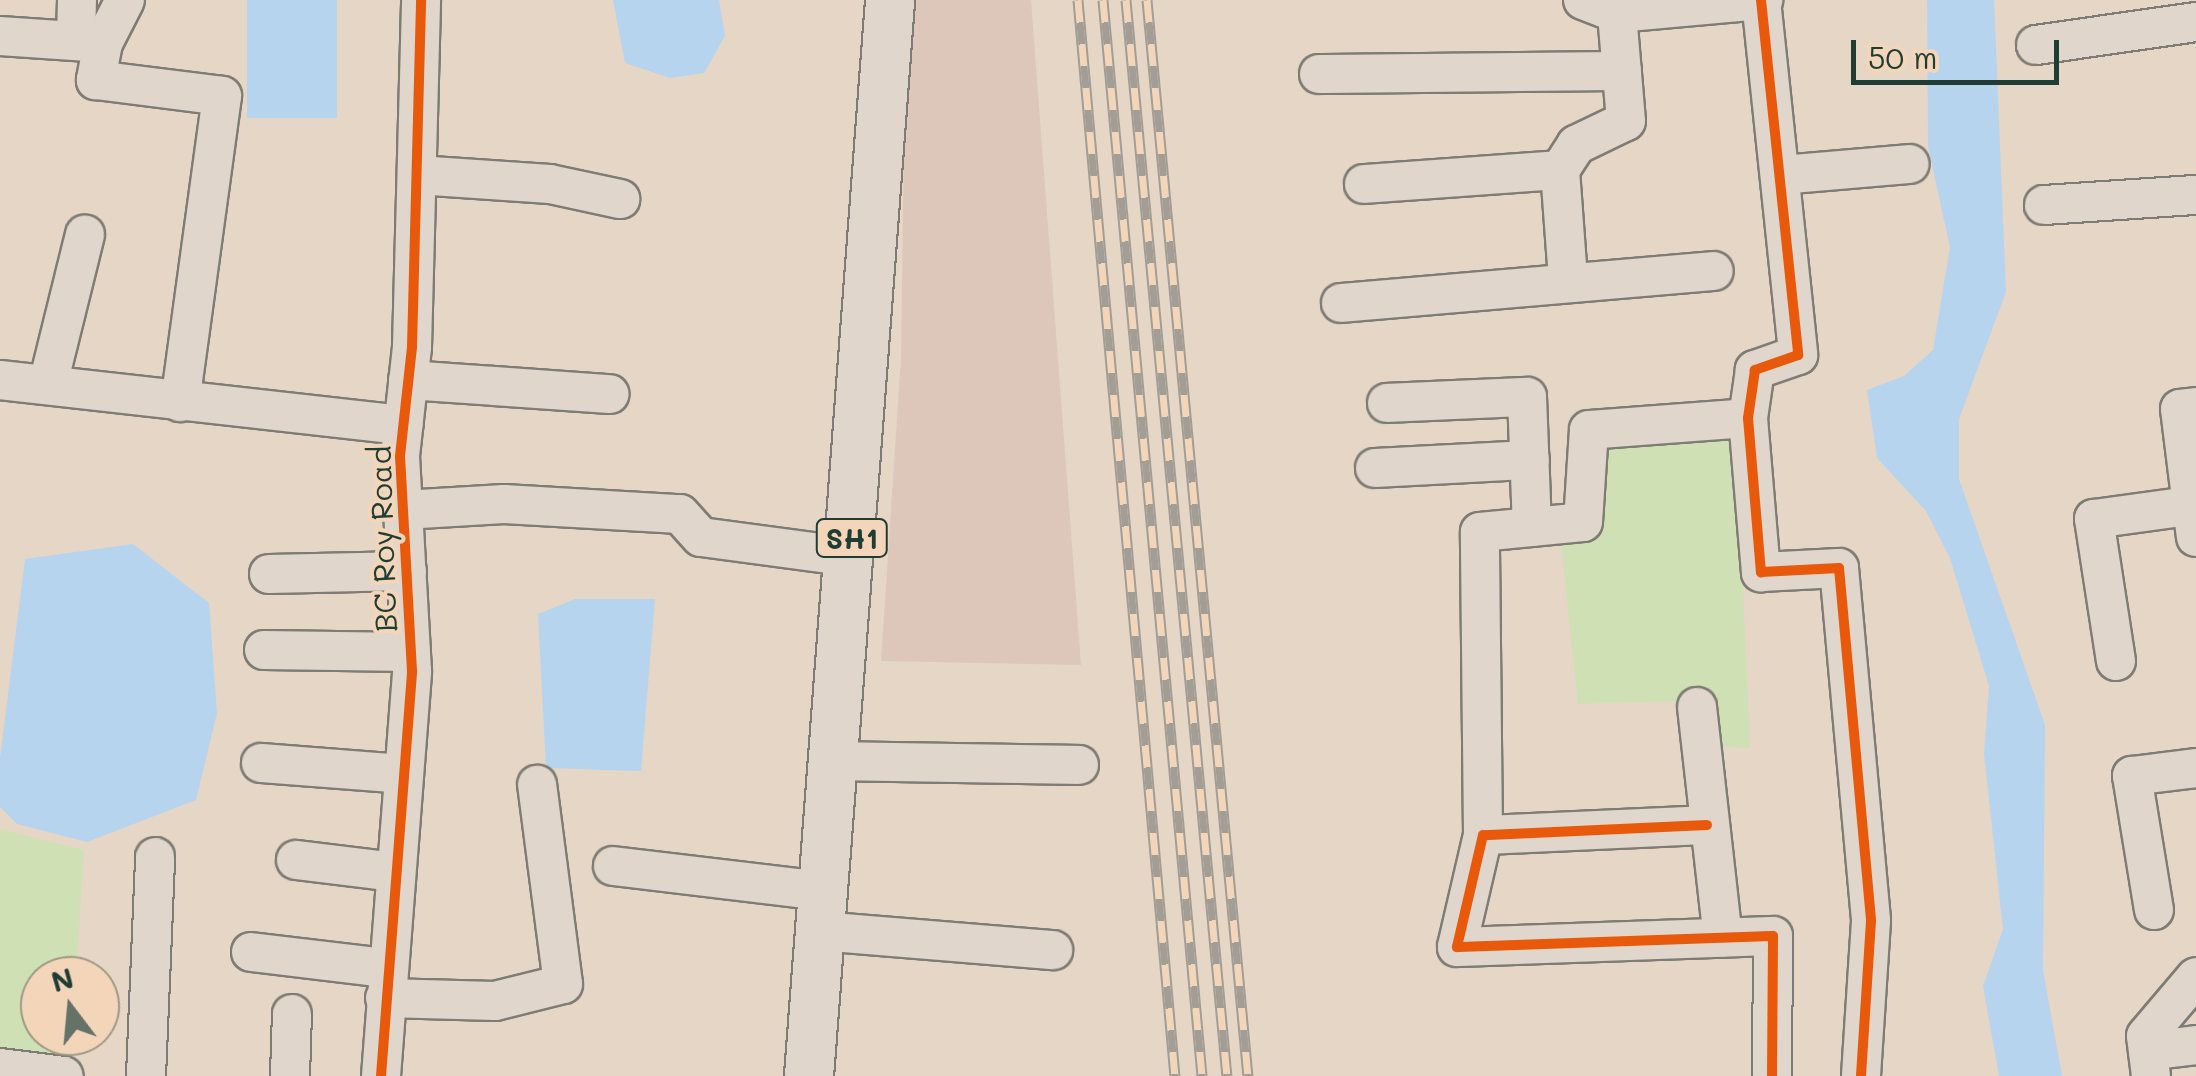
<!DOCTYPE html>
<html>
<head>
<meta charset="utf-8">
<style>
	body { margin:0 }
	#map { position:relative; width:2196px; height:1076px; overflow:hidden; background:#e6d6c6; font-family:Mali,sans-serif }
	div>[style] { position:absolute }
	.built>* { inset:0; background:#ddc7bb }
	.green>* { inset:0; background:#cfe0b4 }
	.water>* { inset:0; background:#b6d4ee; transform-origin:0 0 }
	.roads { filter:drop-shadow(2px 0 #7e7c74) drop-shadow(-2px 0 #7e7c74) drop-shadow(0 2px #7e7c74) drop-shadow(0 -2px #7e7c74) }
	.minor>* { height:38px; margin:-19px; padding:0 19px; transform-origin:19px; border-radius:19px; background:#e1d6cb }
	.major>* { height:48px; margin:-24px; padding:0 24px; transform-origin:24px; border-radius:24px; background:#e1d6cb }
	.rail>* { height:11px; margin-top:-5.5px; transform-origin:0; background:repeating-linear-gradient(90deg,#f3d6b9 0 22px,#a29e95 0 44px); box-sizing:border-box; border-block:2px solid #a29e95 }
	.cycleway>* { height:10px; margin:-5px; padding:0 5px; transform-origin:5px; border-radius:5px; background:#e8590c }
	span { translate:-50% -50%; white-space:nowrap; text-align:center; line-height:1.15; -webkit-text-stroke:8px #f3d6b9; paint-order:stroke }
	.shield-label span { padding:2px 8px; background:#f3d6b9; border:2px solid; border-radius:8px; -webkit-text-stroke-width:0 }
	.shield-label { font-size:28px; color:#1f3d34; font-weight:700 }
	.street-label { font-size:30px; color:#1f3d34 }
	.north { position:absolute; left:20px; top:956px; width:100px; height:100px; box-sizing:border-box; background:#f3d6b9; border:2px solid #9e9984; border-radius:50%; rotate:344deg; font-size:28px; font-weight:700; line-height:40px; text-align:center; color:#1f3d34 }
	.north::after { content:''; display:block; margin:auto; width:35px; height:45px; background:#657367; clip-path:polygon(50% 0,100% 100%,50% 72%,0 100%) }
	.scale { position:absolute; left:1851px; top:40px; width:208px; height:45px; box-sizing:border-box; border:5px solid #1f3d34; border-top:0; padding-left:12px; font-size:30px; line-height:35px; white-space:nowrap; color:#1f3d34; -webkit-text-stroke:8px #f3d6b9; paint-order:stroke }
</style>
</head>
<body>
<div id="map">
	<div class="built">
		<i style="clip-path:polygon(906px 0,1031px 0,1081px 665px,881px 661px,901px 358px)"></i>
	</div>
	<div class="green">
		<i style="clip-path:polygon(1736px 425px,1750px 748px,1715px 746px,1702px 700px,1578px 704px,1561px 544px,1593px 528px,1602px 438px)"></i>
		<i style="clip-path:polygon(0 829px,84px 850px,76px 976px,40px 976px,40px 1036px,72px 1036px,70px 1066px,0 1055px)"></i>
	</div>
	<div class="water">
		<i style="left:247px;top:0;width:90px;height:118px"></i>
		<i style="clip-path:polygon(613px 0,719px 0,725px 36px,704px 73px,670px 78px,625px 63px)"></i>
		<i style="clip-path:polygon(1927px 0,1994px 0,2006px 292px,1959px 419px,1959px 479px,2045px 725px,2043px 970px,2062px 1076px,1999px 1076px,1983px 986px,2003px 929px,1984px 754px,1989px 686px,1950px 558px,1926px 511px,1877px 458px,1867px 390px,1904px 376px,1933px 350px,1950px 247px,1928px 147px)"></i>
		<i style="clip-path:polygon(133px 544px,209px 603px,217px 713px,196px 800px,87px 842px,17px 824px,0 807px,0 758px,25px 559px)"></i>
		<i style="clip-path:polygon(575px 599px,655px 599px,641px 771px,546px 768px,538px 614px)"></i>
	</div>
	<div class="roads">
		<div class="minor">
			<i style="left:1583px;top:0;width:36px;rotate:21deg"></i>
			<i style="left:1617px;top:13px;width:147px;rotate:-5.1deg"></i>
			<i style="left:1761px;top:0;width:357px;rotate:84deg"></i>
			<i style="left:1798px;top:355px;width:46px;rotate:160.8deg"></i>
			<i style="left:1755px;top:370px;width:49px;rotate:98.3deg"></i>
			<i style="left:1748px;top:418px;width:155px;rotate:85.2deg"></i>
			<i style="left:1761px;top:572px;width:78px;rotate:-2.9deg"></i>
			<i style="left:1839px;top:568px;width:354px;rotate:84.8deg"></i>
			<i style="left:1871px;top:921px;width:155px;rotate:93.7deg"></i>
			<i style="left:0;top:36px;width:103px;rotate:3.9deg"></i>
			<i style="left:103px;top:43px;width:48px;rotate:-62.9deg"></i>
			<i style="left:76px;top:40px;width:40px;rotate:-88.6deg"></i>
			<i style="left:103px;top:43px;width:38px;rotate:101deg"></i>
			<i style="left:96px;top:80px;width:127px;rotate:7.2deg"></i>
			<i style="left:222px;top:96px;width:309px;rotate:97.8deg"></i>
			<i style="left:2036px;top:45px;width:162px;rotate:-8.2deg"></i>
			<i style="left:1319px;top:74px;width:303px;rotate:-0.6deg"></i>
			<i style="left:417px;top:175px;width:133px;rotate:3.9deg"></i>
			<i style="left:550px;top:184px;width:72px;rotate:12.1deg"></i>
			<i style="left:1781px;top:175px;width:129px;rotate:-4.9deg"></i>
			<i style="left:1364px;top:184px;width:196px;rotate:-4.1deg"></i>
			<i style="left:2044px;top:205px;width:152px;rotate:-3.8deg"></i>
			<i style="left:1568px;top:279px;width:109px;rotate:-94.2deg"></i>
			<i style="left:1560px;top:170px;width:30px;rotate:-57deg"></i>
			<i style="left:1576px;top:145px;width:55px;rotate:-25.6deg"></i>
			<i style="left:1626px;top:121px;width:108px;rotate:-94.8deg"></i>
			<i style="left:1341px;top:303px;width:374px;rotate:-4.9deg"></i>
			<i style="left:0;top:380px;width:406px;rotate:6.4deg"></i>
			<i style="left:408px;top:380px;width:202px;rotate:4deg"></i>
			<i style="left:48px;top:384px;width:154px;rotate:-76.1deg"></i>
			<i style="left:1387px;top:403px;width:140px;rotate:-2.5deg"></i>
			<i style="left:1527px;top:397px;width:130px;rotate:87.8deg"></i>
			<i style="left:2196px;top:407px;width:16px;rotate:173deg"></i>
			<i style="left:2180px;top:409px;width:129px;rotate:82.9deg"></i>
			<i style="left:1375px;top:468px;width:155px;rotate:-3deg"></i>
			<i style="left:403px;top:510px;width:101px;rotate:-3.4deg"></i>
			<i style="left:504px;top:504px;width:176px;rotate:3.3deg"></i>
			<i style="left:680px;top:514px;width:31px;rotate:48deg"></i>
			<i style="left:701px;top:537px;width:151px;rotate:7.6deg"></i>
			<i style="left:269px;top:574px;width:138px;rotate:-1.2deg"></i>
			<i style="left:264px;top:650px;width:147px;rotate:0.8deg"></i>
			<i style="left:2116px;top:661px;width:144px;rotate:-98.8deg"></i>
			<i style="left:2094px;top:519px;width:103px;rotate:-7.8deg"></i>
			<i style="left:1697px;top:707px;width:232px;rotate:83.6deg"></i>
			<i style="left:833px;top:761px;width:246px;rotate:0.9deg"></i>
			<i style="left:261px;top:763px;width:142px;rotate:4.4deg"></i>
			<i style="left:1707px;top:825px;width:224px;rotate:177.4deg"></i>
			<i style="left:1483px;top:835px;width:115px;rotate:103.1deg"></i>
			<i style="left:1457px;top:947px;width:316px;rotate:-2deg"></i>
			<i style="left:1773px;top:936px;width:140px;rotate:90.4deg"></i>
			<i style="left:1483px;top:835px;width:303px;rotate:-90.6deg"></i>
			<i style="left:1480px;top:532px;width:103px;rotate:-5.5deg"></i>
			<i style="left:1583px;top:522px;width:92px;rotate:-86.3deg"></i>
			<i style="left:1589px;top:430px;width:159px;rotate:-4.3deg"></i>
			<i style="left:296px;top:860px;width:100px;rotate:6.9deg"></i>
			<i style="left:613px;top:866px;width:212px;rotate:6.8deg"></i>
			<i style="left:2154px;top:910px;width:136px;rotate:-99.3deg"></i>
			<i style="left:2132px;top:776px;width:64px;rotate:-7.1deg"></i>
			<i style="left:820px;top:931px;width:234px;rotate:4.7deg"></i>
			<i style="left:251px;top:952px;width:136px;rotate:6.8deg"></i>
			<i style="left:385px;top:998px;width:110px;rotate:1.6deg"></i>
			<i style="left:495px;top:1001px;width:70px;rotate:-14deg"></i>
			<i style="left:563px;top:984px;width:201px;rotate:-97.4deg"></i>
			<i style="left:2148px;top:1051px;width:48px;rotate:-7.1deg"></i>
			<i style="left:0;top:1068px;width:64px;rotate:7.1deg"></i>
			<i style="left:146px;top:1076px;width:219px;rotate:-87.6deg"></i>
			<i style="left:290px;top:1076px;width:62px;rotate:-88.2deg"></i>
			<i style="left:381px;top:1076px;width:406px;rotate:-85.6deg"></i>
			<i style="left:412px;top:671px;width:215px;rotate:-93.2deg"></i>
			<i style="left:400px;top:456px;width:110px;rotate:-83.7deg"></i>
			<i style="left:412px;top:347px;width:347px;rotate:-88.5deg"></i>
			<i style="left:2151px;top:1076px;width:40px;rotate:-97.1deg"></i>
			<i style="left:2146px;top:1036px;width:77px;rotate:-49.7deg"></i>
		</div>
		<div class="major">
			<i style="left:809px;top:1076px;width:1079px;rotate:-85.69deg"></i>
		</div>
	</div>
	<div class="rail">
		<i style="left:1078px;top:0;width:1080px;rotate:84.85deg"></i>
		<i style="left:1103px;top:0;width:1081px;rotate:84.74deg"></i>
		<i style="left:1126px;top:0;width:1081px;rotate:84.64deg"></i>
		<i style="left:1147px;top:0;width:1081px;rotate:84.64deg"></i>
	</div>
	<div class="cycleway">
		<i style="left:1761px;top:0;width:357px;rotate:84deg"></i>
		<i style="left:1798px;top:355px;width:46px;rotate:160.8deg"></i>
		<i style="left:1755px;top:370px;width:49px;rotate:98.3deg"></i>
		<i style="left:1748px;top:418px;width:155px;rotate:85.2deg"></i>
		<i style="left:1761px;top:572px;width:78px;rotate:-2.9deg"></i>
		<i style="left:1839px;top:568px;width:354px;rotate:84.8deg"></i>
		<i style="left:1871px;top:921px;width:155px;rotate:93.7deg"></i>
		<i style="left:1707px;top:825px;width:224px;rotate:177.4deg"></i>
		<i style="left:1483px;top:835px;width:115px;rotate:103.1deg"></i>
		<i style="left:1457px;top:947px;width:316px;rotate:-2deg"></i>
		<i style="left:1773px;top:936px;width:140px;rotate:90.4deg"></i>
		<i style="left:381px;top:1076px;width:406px;rotate:-85.6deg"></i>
		<i style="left:412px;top:671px;width:215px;rotate:-93.2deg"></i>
		<i style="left:400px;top:456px;width:110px;rotate:-83.7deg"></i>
		<i style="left:412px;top:347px;width:347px;rotate:-88.5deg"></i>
	</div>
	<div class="shield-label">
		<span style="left:852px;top:538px">SH1</span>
	</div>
	<div class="street-label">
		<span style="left:382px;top:539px;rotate:-92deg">BC Roy Road</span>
	</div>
	<div class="north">N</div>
	<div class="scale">50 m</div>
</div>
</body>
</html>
